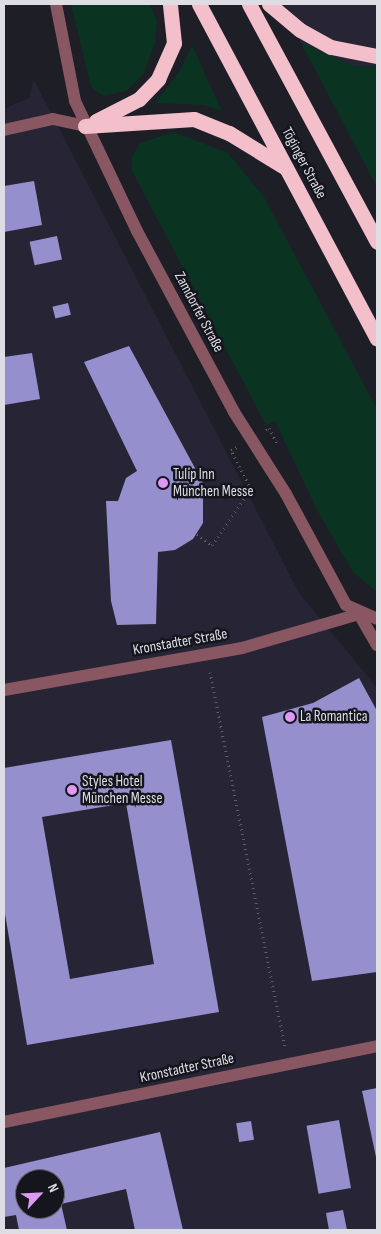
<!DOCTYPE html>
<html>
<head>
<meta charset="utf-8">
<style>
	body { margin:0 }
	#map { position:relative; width:381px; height:1234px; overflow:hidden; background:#1e1e27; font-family:"Sofia Sans Condensed",sans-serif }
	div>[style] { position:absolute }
	.built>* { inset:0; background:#272535 }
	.green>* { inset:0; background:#0a3322 }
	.building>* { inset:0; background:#968fce; transform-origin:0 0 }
	.path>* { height:3px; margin-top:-1.5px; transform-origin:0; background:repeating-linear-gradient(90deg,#5d5d65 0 1px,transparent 0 5px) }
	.minor>* { height:12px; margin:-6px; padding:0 6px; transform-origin:6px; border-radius:6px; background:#895762 }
	.highway>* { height:15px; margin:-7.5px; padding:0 7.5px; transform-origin:7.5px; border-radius:7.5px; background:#f3bfca }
	.dots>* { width:14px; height:14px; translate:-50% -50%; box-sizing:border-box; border:2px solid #15151e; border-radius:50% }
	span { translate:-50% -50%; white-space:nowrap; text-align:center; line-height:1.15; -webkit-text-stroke:5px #15151e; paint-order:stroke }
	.street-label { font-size:15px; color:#dedde4 }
	.poi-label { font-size:15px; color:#dedde4 }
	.left { translate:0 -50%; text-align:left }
	.frame { position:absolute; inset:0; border:5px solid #dedde4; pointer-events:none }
	.north { position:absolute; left:15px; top:1169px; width:50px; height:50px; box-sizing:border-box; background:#15151e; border:1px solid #65656d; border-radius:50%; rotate:65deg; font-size:14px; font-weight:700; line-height:20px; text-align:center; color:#dedde4 }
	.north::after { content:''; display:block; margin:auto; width:18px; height:22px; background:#dd99f4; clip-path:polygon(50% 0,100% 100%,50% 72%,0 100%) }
</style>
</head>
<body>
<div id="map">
	<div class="built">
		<i style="clip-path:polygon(280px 4px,377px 4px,377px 67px,354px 66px,301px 43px)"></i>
		<i style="clip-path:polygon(evenodd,34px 80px,299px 593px,377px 688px,377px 1230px,4px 1230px,4px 109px,29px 98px,34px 80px,25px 1179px,55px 1179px,55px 1209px,25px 1209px,25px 1179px)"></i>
	</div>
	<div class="green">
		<i style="clip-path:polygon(71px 4px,150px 4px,157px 21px,155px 42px,144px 74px,126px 91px,103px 96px,91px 87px)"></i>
		<i style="clip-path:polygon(301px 43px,354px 66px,377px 67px,377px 187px)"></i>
		<i style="clip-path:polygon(192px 45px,214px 94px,222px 111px,204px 105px,155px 103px,180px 71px)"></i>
		<i style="clip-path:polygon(174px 132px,228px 153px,264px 197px,377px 409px,377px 592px,353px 572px,317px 510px,275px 421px,266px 425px,132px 171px,132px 157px,140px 143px)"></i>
	</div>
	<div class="building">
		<i style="clip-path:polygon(34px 181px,42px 225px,4px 232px,4px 186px)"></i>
		<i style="left:57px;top:236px;width:24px;height:28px;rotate:78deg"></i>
		<i style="left:68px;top:303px;width:12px;height:16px;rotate:76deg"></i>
		<i style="clip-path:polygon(129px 346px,209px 494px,203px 497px,203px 523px,193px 539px,175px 550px,158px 552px,156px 624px,117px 625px,111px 601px,106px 501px,118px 501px,126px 478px,137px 471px,84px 362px)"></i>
		<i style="clip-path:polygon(32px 353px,40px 399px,4px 405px,4px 357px)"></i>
		<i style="clip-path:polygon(359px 678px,377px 711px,377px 972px,312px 981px,262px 717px,313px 703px)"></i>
		<i style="clip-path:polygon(evenodd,171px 740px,219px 1012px,27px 1045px,4px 908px,4px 768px,171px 740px,126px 803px,154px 964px,70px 979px,42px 817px,126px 803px)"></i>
		<i style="clip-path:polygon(377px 1088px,377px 1157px,376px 1157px,362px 1091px)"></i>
		<i style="left:339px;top:1120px;width:69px;height:33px;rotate:80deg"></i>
		<i style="left:251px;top:1121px;width:19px;height:15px;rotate:81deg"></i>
		<i style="clip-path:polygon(evenodd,160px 1132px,183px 1230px,135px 1230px,126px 1189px,61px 1204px,67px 1230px,19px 1230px,16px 1215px,4px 1217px,4px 1168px,160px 1132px,25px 1179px,55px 1179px,55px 1209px,25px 1209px,25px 1179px)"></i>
		<i style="clip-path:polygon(343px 1210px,347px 1230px,329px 1230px,326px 1213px)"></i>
	</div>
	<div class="path">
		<i style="left:266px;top:430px;width:4px;rotate:-34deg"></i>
		<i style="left:269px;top:428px;width:17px;rotate:62deg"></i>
		<i style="left:197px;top:534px;width:19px;rotate:36deg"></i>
		<i style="left:212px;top:545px;width:68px;rotate:-55.1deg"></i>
		<i style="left:251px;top:489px;width:44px;rotate:-117.1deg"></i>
		<i style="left:231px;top:450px;width:7px;rotate:-27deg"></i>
		<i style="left:210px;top:672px;width:383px;rotate:78.7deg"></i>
	</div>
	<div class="minor">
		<i style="left:56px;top:4px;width:99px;rotate:78.9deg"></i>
		<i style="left:75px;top:101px;width:144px;rotate:64.5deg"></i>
		<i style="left:137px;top:231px;width:205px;rotate:61.8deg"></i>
		<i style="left:234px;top:412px;width:97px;rotate:57.6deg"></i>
		<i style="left:286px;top:494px;width:126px;rotate:61.6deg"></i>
		<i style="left:346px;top:605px;width:34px;rotate:24deg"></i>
		<i style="left:4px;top:130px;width:50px;rotate:-12.7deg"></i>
		<i style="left:53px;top:119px;width:33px;rotate:12deg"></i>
		<i style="left:359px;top:614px;width:36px;rotate:60deg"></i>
		<i style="left:4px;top:690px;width:242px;rotate:-10deg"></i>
		<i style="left:242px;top:648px;width:122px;rotate:-16.2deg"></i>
		<i style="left:4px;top:1122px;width:381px;rotate:-11.5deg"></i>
	</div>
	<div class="highway">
		<i style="left:199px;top:4px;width:379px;rotate:62deg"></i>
		<i style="left:249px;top:4px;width:270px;rotate:61.7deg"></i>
		<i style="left:269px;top:4px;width:40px;rotate:40deg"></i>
		<i style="left:300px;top:30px;width:35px;rotate:29deg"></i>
		<i style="left:331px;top:47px;width:47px;rotate:11.1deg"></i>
		<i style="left:96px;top:121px;width:48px;rotate:-27.1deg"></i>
		<i style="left:139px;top:99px;width:28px;rotate:-46deg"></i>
		<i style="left:158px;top:79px;width:39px;rotate:-66deg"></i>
		<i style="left:174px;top:43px;width:39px;rotate:-96deg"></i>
		<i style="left:85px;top:126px;width:109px;rotate:-3.7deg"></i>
		<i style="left:194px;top:119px;width:38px;rotate:22deg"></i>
		<i style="left:229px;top:133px;width:67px;rotate:31.6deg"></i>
	</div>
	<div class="dots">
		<i style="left:163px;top:483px;background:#dd99f4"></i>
		<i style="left:290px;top:717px;background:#dd99f4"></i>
		<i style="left:72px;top:790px;background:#dd99f4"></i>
	</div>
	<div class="street-label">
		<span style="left:304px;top:163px;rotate:62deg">Töginger Straße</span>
		<span style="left:199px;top:312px;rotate:62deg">Zamdorfer Straße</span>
		<span style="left:180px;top:642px;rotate:-10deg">Kronstadter Straße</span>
		<span style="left:187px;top:1068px;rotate:-12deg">Kronstadter Straße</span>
	</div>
	<div class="poi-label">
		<span class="left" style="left:173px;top:483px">Tulip Inn<br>München Messe</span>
		<span class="left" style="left:300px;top:717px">La Romantica</span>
		<span class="left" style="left:82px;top:790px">Styles Hotel<br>München Messe</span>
	</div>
	<div class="frame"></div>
	<div class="north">N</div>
</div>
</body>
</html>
